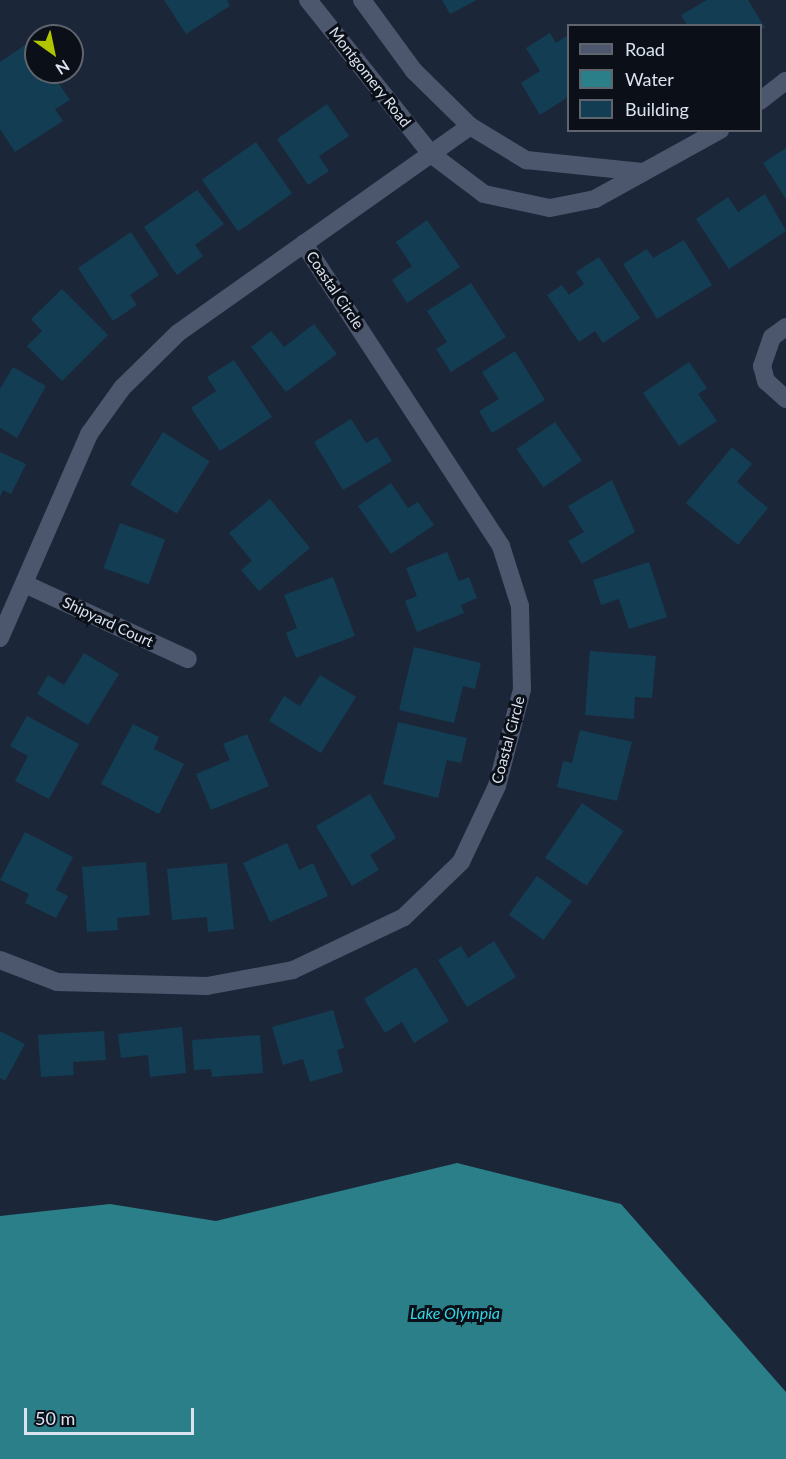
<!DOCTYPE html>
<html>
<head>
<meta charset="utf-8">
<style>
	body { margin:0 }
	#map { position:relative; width:786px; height:1459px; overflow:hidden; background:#1c2639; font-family:Lato,sans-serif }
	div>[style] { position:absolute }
	.water>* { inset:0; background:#2b7f88 }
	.building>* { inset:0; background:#133d53; transform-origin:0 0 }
	.minor>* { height:18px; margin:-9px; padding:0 9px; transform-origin:9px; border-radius:9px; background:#4c576d }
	span { translate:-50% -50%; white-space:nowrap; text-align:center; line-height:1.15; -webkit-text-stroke:6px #0b0f17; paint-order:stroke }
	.street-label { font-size:15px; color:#dce3f0 }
	.water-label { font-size:16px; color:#32d8e8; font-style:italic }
	.legend { position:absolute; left:567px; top:24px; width:195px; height:108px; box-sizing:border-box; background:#0b0f17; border:2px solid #5f646e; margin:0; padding:8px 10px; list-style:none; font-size:18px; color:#dce3f0 }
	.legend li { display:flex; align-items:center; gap:12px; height:30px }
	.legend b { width:30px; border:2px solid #5f646e }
	.north { position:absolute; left:24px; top:24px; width:60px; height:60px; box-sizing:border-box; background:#0b0f17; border:2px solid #5f646e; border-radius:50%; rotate:147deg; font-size:16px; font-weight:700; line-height:24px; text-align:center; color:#dce3f0 }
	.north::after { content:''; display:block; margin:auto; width:21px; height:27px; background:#b0c500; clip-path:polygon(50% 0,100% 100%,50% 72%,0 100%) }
	.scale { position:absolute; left:24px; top:1408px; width:170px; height:27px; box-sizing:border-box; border:3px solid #dce3f0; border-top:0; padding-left:8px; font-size:18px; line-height:21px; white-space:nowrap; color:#dce3f0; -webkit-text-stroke:4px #0b0f17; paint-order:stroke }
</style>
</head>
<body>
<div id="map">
	<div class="water">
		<i style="clip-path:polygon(457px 1163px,621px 1204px,786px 1392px,786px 1459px,0 1459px,0 1216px,110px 1204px,216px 1221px)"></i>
	</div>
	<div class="building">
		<i style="clip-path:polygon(164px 0,227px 0,230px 6px,186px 34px)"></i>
		<i style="clip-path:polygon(442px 0,477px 0,450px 14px)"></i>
		<i style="clip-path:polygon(707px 0,748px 0,765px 28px,688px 26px,681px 15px)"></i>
		<i style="clip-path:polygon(550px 33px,556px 43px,568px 35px,568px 97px,540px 115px,521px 83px,540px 71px,526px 48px)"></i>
		<i style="clip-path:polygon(31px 41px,36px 72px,51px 72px,70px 100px,55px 109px,63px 121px,15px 152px,0 129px,0 62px)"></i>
		<i style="clip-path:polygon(327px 104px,349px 136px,319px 156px,329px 171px,308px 185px,277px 139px)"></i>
		<i style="left:256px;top:142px;width:63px;height:66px;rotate:55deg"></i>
		<i style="clip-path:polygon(786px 148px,786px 199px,763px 163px)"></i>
		<i style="clip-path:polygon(197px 190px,224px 224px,195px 245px,203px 256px,177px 275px,144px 227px)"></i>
		<i style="clip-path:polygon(765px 194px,786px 231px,729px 269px,696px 219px,728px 197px,738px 212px)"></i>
		<i style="clip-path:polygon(427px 220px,460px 267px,407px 303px,392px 280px,412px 266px,396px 242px)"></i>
		<i style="clip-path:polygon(131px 232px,159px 275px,130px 295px,137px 305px,113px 321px,78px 268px)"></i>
		<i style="clip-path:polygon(684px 240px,712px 285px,657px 319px,623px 264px,647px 249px,653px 258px)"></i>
		<i style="clip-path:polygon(599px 257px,640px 318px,603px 343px,595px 331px,579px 342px,547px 295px,562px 285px,569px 295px,584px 284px,576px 272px)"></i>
		<i style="clip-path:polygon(471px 283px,506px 337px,451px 372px,436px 349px,447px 342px,427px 311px)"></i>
		<i style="clip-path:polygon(62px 289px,108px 335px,62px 381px,27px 346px,42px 331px,31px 319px)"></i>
		<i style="clip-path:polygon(314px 324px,337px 354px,286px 392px,251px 347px,271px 331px,284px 347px)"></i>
		<i style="clip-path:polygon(515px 351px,545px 400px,492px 433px,479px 411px,499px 399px,482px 372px)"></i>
		<i style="clip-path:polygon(234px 360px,272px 417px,220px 451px,191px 408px,216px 391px,207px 377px)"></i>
		<i style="clip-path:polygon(689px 362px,707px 388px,698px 394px,717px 421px,679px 446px,643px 393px)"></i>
		<i style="clip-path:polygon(13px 367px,46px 386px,17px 438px,0 428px,0 389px)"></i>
		<i style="clip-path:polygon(351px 419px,366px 443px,377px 437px,392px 461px,343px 490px,314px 442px)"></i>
		<i style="left:555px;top:422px;width:47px;height:47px;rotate:55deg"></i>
		<i style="left:163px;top:432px;width:55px;height:62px;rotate:32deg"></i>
		<i style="clip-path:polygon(732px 447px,752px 464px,737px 482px,768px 508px,738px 545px,686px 503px)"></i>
		<i style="clip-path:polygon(0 452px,26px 464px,11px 494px,3px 490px,0 497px)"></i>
		<i style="clip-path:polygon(612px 480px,635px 532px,582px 564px,568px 541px,584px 532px,568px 506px)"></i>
		<i style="clip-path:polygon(391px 483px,408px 508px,418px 502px,434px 525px,391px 554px,358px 506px)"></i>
		<i style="clip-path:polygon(270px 499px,310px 548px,259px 591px,241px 570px,252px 561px,229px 533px)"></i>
		<i style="left:120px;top:523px;width:48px;height:48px;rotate:20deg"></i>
		<i style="clip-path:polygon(447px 552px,459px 581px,469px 577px,477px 598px,461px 605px,464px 613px,417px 632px,405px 601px,417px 596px,406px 568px)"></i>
		<i style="clip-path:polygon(649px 562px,667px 617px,629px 629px,619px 599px,601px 605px,593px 580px)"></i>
		<i style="clip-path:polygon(333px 577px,355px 636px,296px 658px,286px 633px,297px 628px,284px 595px)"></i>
		<i style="clip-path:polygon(414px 647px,481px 663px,475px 689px,463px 686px,454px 723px,399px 710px)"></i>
		<i style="clip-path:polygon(590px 651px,656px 656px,652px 698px,635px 697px,634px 719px,585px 715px)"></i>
		<i style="clip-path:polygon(84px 653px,119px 674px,88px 725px,37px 694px,48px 675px,64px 685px)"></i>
		<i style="clip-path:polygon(320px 675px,356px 697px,321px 753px,269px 721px,284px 696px,300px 706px)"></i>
		<i style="clip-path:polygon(27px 716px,79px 744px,49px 799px,15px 781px,28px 756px,10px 746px)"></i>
		<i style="clip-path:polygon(398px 722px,467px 738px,461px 763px,447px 760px,438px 798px,383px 784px)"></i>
		<i style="clip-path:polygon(133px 724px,159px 737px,154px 749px,184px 764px,159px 814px,101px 784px)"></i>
		<i style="clip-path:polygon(580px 730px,632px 742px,617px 801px,557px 787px,563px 761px,572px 763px)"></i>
		<i style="clip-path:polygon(247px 734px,269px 786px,211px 810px,196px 774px,230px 760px,223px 744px)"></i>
		<i style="clip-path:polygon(370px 794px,396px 838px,370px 855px,379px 870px,352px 886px,316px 826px)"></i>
		<i style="left:582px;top:803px;width:50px;height:66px;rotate:34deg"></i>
		<i style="clip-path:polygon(25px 832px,73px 857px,56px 890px,68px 896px,56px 918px,25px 903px,29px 894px,0 880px)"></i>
		<i style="clip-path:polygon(287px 843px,299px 870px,313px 863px,328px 896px,270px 922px,243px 863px)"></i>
		<i style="clip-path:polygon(146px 862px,150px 915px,117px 918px,118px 930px,87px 932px,82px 867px)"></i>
		<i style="clip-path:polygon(227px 863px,234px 929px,208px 932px,207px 917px,172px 920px,167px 869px)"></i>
		<i style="left:537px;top:876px;width:43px;height:48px;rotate:36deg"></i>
		<i style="clip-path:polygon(494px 941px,516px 977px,467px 1007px,438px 960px,461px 946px,468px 958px)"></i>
		<i style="clip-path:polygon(416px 967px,449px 1021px,414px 1043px,402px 1022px,385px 1033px,364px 999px)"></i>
		<i style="clip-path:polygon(333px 1010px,344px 1048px,337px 1050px,343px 1072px,310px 1082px,303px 1059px,283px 1065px,272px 1027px)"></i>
		<i style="clip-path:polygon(182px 1027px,186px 1073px,150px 1077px,148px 1055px,121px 1058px,118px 1034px)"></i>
		<i style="clip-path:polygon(0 1031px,25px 1044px,5px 1081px,0 1078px)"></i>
		<i style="clip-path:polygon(104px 1031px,106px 1060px,73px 1062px,74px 1075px,41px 1077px,38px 1035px)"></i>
		<i style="clip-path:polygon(260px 1035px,263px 1073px,212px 1077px,211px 1069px,194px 1070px,192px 1040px)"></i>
	</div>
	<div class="minor">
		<i style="left:308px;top:0;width:197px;rotate:51.4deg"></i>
		<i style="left:431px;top:154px;width:66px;rotate:37deg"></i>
		<i style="left:484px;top:194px;width:67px;rotate:12deg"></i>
		<i style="left:550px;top:208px;width:46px;rotate:-11.3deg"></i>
		<i style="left:595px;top:199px;width:143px;rotate:-28.9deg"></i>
		<i style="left:362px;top:0;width:88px;rotate:53.8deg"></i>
		<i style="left:414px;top:71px;width:78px;rotate:44.5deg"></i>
		<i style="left:470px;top:126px;width:66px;rotate:31.3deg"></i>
		<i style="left:526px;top:160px;width:117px;rotate:5.9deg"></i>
		<i style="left:760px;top:101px;width:33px;rotate:-38deg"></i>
		<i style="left:786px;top:327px;width:17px;rotate:144deg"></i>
		<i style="left:772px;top:337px;width:31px;rotate:109deg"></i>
		<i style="left:762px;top:366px;width:16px;rotate:75deg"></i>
		<i style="left:766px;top:381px;width:27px;rotate:42deg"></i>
		<i style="left:27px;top:585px;width:177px;rotate:24.7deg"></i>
		<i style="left:0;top:638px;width:223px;rotate:-66.4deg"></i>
		<i style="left:89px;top:434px;width:57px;rotate:-54.3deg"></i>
		<i style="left:122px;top:388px;width:78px;rotate:-44.5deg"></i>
		<i style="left:178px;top:333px;width:358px;rotate:-35.3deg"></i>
		<i style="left:0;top:960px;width:61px;rotate:21.1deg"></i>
		<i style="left:57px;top:982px;width:150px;rotate:1.5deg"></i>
		<i style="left:207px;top:986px;width:87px;rotate:-10.5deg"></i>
		<i style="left:293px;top:970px;width:123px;rotate:-25.5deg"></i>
		<i style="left:404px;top:917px;width:79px;rotate:-44deg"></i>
		<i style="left:461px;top:862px;width:84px;rotate:-64.7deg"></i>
		<i style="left:497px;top:786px;width:100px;rotate:-75.5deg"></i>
		<i style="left:522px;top:689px;width:83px;rotate:-91.4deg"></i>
		<i style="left:520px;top:606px;width:63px;rotate:-107.6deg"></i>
		<i style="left:501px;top:546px;width:361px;rotate:-123.1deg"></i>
	</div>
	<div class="street-label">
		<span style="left:370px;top:77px;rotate:52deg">Montgomery Road</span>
		<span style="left:335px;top:290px;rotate:56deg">Coastal Circle</span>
		<span style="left:108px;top:622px;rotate:25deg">Shipyard Court</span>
		<span style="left:508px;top:740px;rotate:-75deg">Coastal Circle</span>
	</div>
	<div class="water-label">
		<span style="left:455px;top:1313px">Lake Olympia</span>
	</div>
	<ul class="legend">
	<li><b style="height:8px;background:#4c576d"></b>Road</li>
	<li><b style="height:16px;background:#2b7f88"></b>Water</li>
	<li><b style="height:16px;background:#133d53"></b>Building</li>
	</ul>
	<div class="north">N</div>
	<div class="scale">50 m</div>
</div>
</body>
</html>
